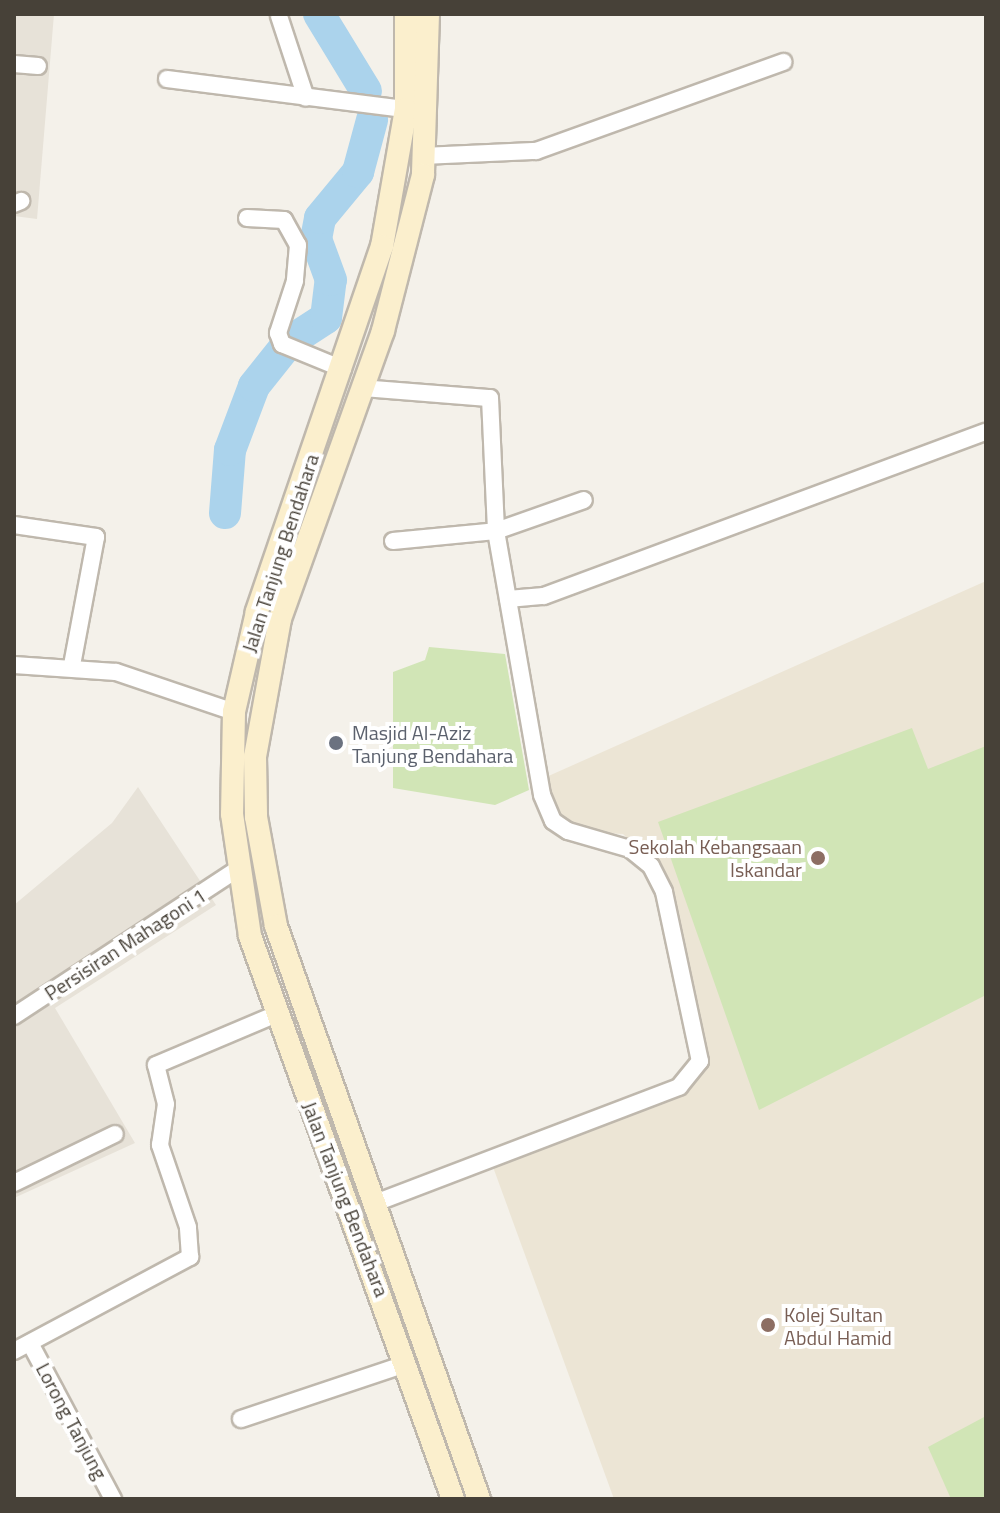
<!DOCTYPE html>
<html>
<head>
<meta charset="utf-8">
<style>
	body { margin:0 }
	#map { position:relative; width:1000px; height:1513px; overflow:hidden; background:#f4f1ea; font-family:"Titillium Web",sans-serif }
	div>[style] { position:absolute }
	.residential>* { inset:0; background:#e7e2d8 }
	.education>* { inset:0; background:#ece5d5 }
	.green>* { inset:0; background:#d1e5b6 }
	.river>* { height:32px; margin:-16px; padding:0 16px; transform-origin:16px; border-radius:16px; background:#abd3ec }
	.roads { filter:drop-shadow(2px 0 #bfb8ad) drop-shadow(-2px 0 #bfb8ad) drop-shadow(0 2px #bfb8ad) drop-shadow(0 -2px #bfb8ad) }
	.street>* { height:16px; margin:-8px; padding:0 8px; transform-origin:8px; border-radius:8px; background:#fff }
	.secondary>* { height:22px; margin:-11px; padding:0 11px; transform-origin:11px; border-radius:11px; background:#fbefcd }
	.dots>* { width:22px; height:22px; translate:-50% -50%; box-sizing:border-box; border:4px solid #fff; border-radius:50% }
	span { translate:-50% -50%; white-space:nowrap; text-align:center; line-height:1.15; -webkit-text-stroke:8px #fff; paint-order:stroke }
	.street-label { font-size:20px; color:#474138 }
	.worship-label { font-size:20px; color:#5b616d }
	.left { translate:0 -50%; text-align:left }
	.education-label { font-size:20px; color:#785e54 }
	.right { translate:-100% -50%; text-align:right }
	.frame { position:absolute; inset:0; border:16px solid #474138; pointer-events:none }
</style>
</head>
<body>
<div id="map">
	<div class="residential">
		<i style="clip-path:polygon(14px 14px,54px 14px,37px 219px,14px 216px)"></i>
		<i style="clip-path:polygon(138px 787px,216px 905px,55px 1008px,135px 1143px,14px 1198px,14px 905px,112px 823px)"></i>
	</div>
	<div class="education">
		<i style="clip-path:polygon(986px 581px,986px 1499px,614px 1499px,489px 1156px,709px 1066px,662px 870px,623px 834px,586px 832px,556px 818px,544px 778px)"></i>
	</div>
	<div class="green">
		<i style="clip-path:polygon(429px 647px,505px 654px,529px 790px,495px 805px,393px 788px,393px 672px,425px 660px)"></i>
		<i style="clip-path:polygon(912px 728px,928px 769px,986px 746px,986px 995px,759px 1110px,658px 822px)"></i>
		<i style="clip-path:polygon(986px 1416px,986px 1499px,951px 1499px,928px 1447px)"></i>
	</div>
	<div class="river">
		<i style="left:319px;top:14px;width:90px;rotate:58.6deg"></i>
		<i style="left:225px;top:513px;width:63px;rotate:-85.5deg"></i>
		<i style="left:230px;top:450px;width:68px;rotate:-69.4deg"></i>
		<i style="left:254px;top:386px;width:56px;rotate:-51.5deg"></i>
		<i style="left:289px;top:342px;width:44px;rotate:-33deg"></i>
		<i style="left:326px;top:318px;width:38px;rotate:-83deg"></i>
		<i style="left:331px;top:280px;width:44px;rotate:-110.1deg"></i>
		<i style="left:316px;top:239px;width:21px;rotate:-79deg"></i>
		<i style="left:320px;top:218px;width:60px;rotate:-50.4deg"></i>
		<i style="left:358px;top:172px;width:54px;rotate:-74.9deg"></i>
	</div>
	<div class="roads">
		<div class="street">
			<i style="left:279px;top:16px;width:86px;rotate:71.8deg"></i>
			<i style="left:14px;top:64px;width:24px;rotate:5deg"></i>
			<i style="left:167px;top:79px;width:241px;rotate:7.2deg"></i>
			<i style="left:425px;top:156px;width:111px;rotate:-2.6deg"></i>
			<i style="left:536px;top:151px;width:263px;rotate:-19.8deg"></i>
			<i style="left:14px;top:204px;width:8px;rotate:-23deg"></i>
			<i style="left:247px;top:218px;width:37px;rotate:3deg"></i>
			<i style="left:284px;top:220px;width:29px;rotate:61deg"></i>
			<i style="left:298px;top:245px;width:36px;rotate:95deg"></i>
			<i style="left:295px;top:281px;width:55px;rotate:108.1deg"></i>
			<i style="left:278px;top:333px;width:12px;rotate:70deg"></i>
			<i style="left:282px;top:344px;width:66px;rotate:22.3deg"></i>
			<i style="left:362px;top:388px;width:128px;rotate:4.5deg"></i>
			<i style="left:490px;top:398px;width:133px;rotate:87.4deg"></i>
			<i style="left:496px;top:531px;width:268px;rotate:80.1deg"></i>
			<i style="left:542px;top:795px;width:28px;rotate:67deg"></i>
			<i style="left:553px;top:821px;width:18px;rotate:34deg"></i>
			<i style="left:568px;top:831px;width:65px;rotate:16.2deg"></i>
			<i style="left:630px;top:849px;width:27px;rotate:39deg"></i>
			<i style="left:651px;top:866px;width:29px;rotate:63deg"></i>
			<i style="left:664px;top:892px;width:173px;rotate:78deg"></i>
			<i style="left:700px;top:1061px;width:33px;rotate:129deg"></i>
			<i style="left:679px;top:1087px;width:325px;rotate:159.1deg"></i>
			<i style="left:14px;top:525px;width:83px;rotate:8.3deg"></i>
			<i style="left:96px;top:537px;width:130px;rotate:100.6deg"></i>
			<i style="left:393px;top:541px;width:103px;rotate:-5.5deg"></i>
			<i style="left:496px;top:531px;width:93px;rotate:-19.4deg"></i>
			<i style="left:508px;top:599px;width:36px;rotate:-5deg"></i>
			<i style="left:544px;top:596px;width:471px;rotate:-20.4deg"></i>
			<i style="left:14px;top:665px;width:102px;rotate:3.9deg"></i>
			<i style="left:116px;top:672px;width:125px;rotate:18.7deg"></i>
			<i style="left:14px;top:1016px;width:264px;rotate:-33.3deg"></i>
			<i style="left:14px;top:1183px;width:112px;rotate:-25.9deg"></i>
			<i style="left:30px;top:1343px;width:177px;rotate:62deg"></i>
			<i style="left:14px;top:1351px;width:200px;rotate:-28.1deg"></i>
			<i style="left:190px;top:1257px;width:30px;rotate:-94deg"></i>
			<i style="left:188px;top:1227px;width:87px;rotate:-108.9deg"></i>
			<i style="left:160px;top:1145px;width:41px;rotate:-81.7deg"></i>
			<i style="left:166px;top:1104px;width:40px;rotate:-104.4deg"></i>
			<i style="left:156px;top:1065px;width:131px;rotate:-22.9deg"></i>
			<i style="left:241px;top:1419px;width:173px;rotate:-18.5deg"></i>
		</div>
		<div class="secondary">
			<i style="left:406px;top:14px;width:95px;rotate:90deg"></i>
			<i style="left:406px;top:109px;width:139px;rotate:99.9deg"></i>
			<i style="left:382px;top:246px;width:387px;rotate:108.9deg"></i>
			<i style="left:257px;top:612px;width:103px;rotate:103deg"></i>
			<i style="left:234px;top:712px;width:102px;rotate:91.1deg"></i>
			<i style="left:232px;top:814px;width:123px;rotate:81.6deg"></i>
			<i style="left:250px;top:936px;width:598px;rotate:70.17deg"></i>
			<i style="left:428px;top:14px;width:161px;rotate:91.8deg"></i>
			<i style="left:423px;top:175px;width:161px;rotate:104.4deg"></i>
			<i style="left:383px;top:331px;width:306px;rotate:109.7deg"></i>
			<i style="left:280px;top:619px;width:140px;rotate:100.3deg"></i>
			<i style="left:255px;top:757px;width:60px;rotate:89deg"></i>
			<i style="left:256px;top:817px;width:111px;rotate:79.6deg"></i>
			<i style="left:276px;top:926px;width:608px;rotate:70.49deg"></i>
		</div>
	</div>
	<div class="dots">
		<i style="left:336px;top:743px;background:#6b7280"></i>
		<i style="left:818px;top:858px;background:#8d6e63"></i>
		<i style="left:768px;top:1325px;background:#8d6e63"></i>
	</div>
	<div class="street-label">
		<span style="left:280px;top:553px;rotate:-72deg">Jalan Tanjung Bendahara</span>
		<span style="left:125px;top:944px;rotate:-33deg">Persisiran Mahagoni 1</span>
		<span style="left:346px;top:1199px;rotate:69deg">Jalan Tanjung Bendahara</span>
		<span style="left:72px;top:1421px;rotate:62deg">Lorong Tanjung</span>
	</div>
	<div class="worship-label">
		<span class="left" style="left:352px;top:744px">Masjid Al-Aziz<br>Tanjung Bendahara</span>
	</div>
	<div class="education-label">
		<span class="right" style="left:802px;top:858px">Sekolah Kebangsaan<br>Iskandar</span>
		<span class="left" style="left:784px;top:1326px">Kolej Sultan<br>Abdul Hamid</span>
	</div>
	<div class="frame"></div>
</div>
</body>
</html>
